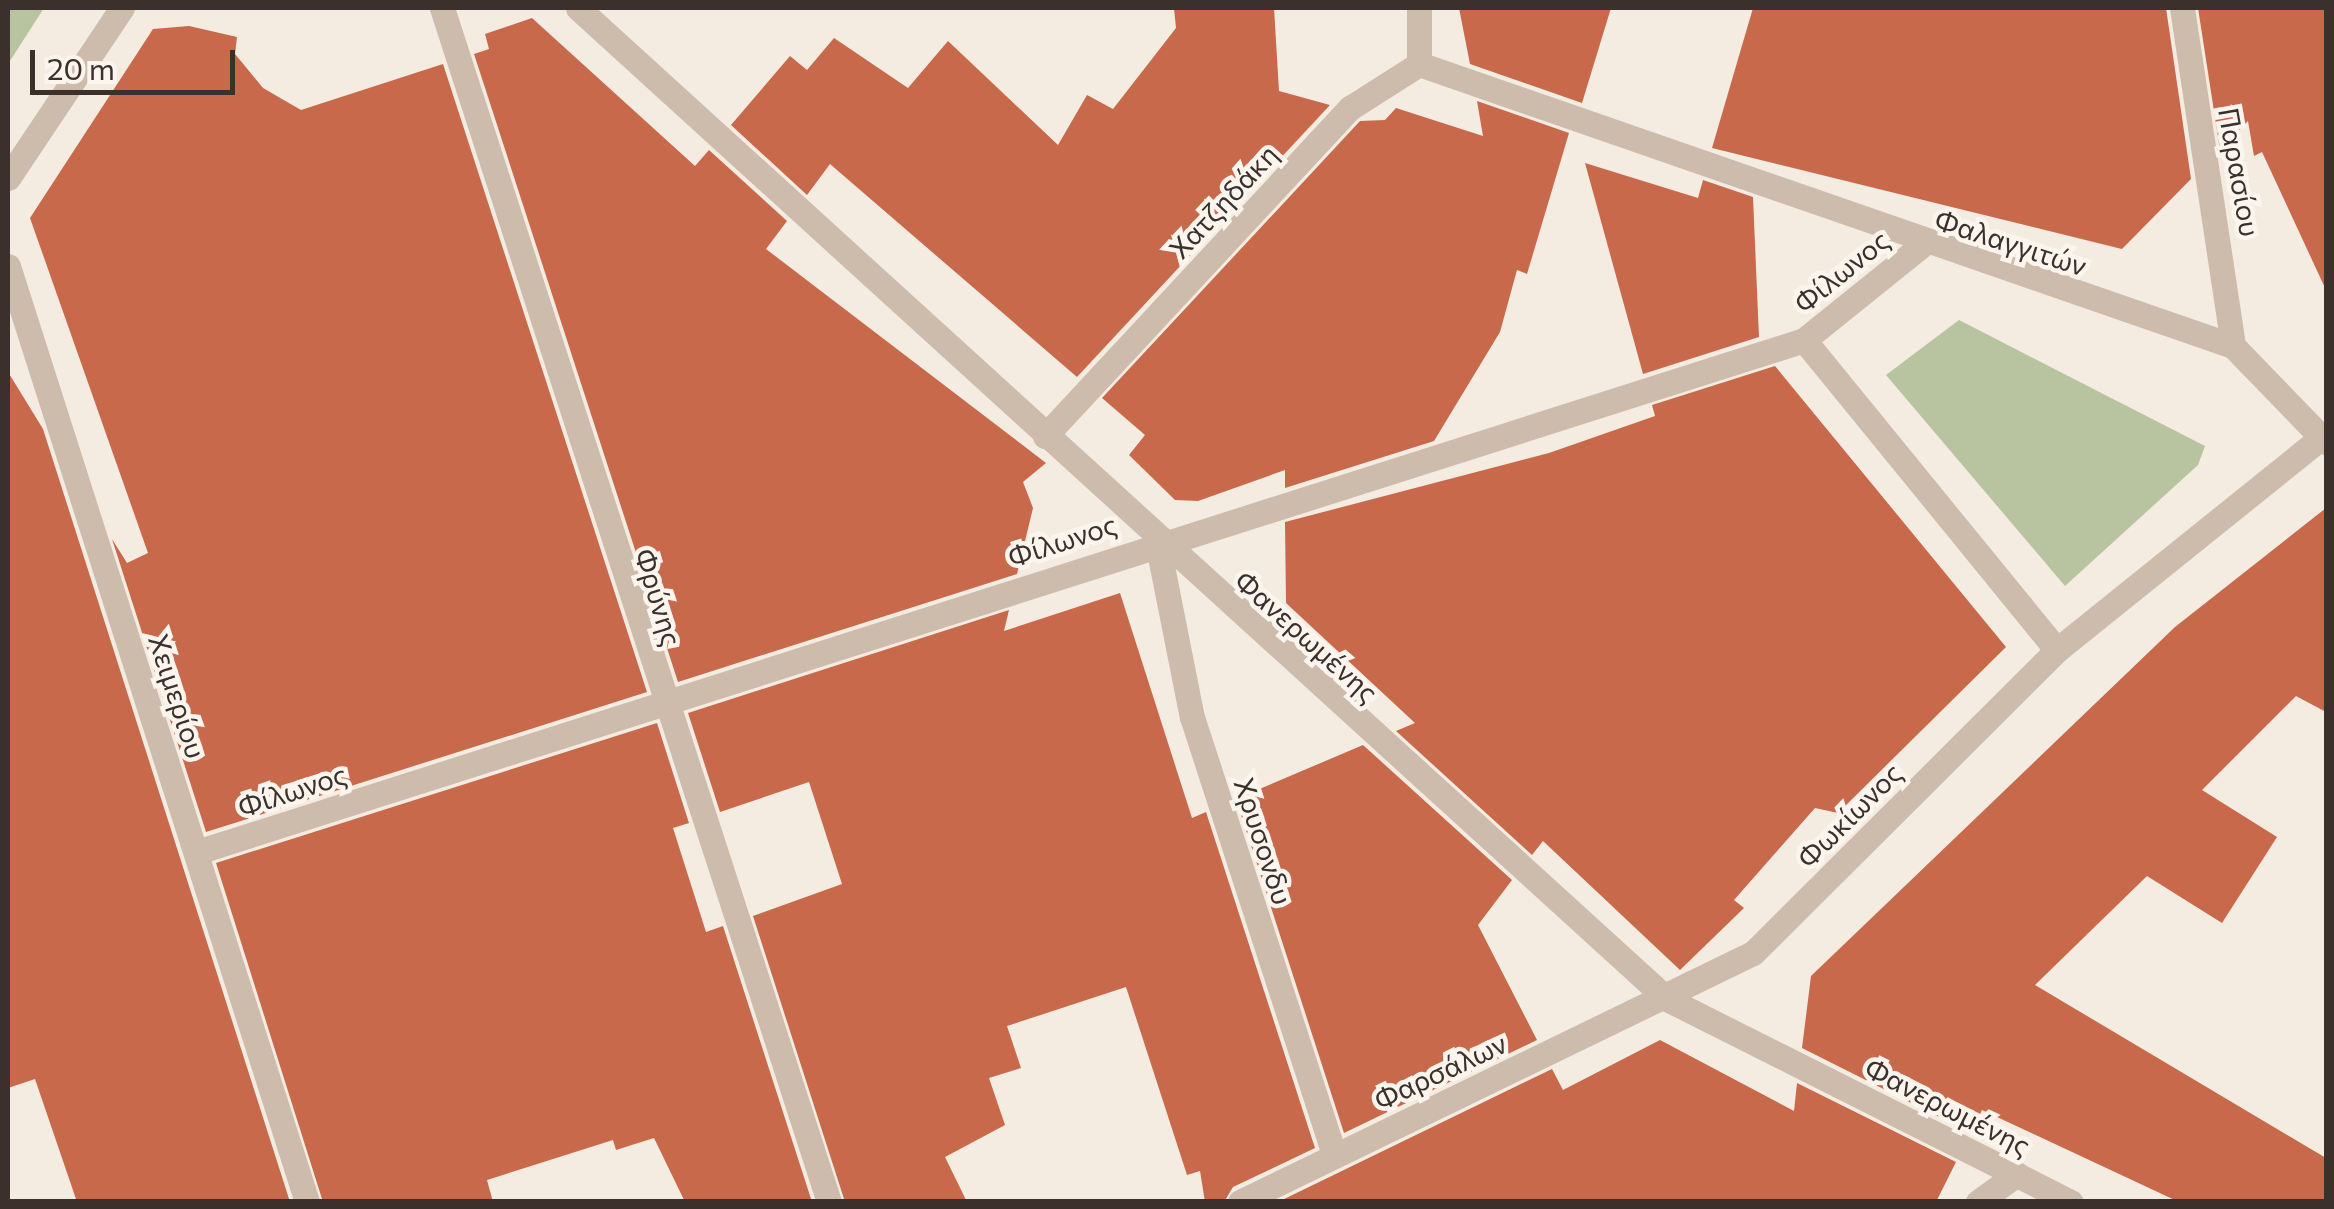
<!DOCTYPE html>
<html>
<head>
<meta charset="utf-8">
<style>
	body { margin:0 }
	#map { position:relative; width:2334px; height:1209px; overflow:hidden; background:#f4ebe1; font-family:Commissioner,sans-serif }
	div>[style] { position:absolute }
	.green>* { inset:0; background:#b8c4a0 }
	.building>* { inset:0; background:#c8694b }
	.street>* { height:25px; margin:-12.5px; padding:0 12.5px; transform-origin:12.5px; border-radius:12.5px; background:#cdbbac }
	span { translate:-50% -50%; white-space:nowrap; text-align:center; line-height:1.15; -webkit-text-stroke:9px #fbf5ee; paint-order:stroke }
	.street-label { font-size:28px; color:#3b302b }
	.frame { position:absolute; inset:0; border:10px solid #3b302b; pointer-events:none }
	.scale { position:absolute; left:30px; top:50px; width:205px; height:45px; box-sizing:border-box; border:5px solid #3b302b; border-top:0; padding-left:12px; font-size:30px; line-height:35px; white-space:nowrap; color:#3b302b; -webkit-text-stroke:8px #fbf5ee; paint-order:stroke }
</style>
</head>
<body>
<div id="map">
	<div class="green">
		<i style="clip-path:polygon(8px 8px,44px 8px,8px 64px)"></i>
		<i style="clip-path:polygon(1959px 320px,2205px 446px,2198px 465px,2065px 586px,1886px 375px)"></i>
	</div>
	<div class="building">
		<i style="clip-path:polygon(1174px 8px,1274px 8px,1279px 91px,1330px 105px,1077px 377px,830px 164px,807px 195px,731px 125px,790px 56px,807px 70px,834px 38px,908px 88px,948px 41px,1058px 145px,1087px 95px,1113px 109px,1176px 28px)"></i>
		<i style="clip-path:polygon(1459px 8px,1611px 8px,1582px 103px,1470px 64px)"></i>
		<i style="clip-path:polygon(1753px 8px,2166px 8px,2191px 179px,2122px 249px,1712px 148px)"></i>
		<i style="clip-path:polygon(2198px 8px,2326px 8px,2326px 290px,2262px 152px,2254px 156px,2248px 121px,2220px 150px)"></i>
		<i style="clip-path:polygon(532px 18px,695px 166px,709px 150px,787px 221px,766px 249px,1046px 463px,1023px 482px,1033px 508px,1017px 574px,678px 682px,474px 54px,489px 49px,485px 34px)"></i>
		<i style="clip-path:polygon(189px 26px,237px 37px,235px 54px,263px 88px,301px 110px,443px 64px,647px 692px,206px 832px,112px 539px,127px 563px,148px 553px,30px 218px,153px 29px)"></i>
		<i style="clip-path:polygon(1477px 101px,1569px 133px,1527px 274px,1517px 270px,1500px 332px,1434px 441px,1285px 488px,1285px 470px,1198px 501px,1175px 500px,1129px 455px,1145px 435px,1102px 398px,1360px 121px,1385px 120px,1396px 108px,1483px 136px)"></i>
		<i style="clip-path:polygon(1585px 163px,1698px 198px,1703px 180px,1753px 197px,1759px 337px,1643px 374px)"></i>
		<i style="clip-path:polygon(1775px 366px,2006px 647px,1838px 813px,1815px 808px,1734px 900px,1744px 908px,1680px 970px,1543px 841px,1532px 855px,1396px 731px,1415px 723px,1286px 603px,1285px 522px,1549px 453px,1655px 416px,1652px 405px)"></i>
		<i style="clip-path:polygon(8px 372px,43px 429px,290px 1202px,77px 1202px,35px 1079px,8px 1088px)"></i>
		<i style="clip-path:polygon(2326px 508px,2326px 712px,2296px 696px,2202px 790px,2277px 837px,2222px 923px,2147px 876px,2035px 985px,2326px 1158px,2326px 1202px,2179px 1202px,1982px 1110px,1971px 1133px,1802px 1048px,1811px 976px,2175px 627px)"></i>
		<i style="clip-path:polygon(1120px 593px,1192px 818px,1206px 812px,1315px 1148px,1233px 1187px,1224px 1202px,1205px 1202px,1200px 1171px,1187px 1175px,1126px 987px,1007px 1026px,1021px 1068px,989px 1078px,1005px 1125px,945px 1157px,967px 1202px,845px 1202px,753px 916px,842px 884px,809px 782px,720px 812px,688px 713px,1009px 610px,1004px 631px)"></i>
		<i style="clip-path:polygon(657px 723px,689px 823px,673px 828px,706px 932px,723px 926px,812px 1202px,685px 1202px,654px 1138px,616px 1150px,613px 1140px,487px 1180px,493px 1202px,323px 1202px,216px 863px)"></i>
		<i style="clip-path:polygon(1363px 745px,1512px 880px,1478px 925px,1537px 1040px,1344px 1133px,1236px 799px)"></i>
		<i style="clip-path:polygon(1660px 1040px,1794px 1111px,1797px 1083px,1956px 1162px,1936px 1202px,1278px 1202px,1552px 1069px,1563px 1090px)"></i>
	</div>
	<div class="street">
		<i style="left:442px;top:8px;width:1255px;rotate:72.04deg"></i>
		<i style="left:578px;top:8px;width:1472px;rotate:42.3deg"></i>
		<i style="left:1667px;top:999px;width:452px;rotate:26.7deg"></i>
		<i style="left:2182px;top:8px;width:342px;rotate:81.4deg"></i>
		<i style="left:1419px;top:64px;width:861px;rotate:19.11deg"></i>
		<i style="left:2233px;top:346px;width:134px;rotate:45.9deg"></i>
		<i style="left:8px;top:178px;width:205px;rotate:-56.2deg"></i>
		<i style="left:8px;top:266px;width:983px;rotate:72.28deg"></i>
		<i style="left:1804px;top:340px;width:400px;rotate:50.8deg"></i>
		<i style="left:1045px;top:436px;width:448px;rotate:-47.1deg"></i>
		<i style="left:1350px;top:108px;width:82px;rotate:-32.5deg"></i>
		<i style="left:1419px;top:64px;width:56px;rotate:-90deg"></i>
		<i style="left:1157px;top:541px;width:179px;rotate:78.8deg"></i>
		<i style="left:1192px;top:717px;width:459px;rotate:72deg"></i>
		<i style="left:197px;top:852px;width:1687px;rotate:-17.67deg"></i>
		<i style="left:1804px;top:340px;width:151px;rotate:-38.8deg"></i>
		<i style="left:1240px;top:1202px;width:570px;rotate:-25.89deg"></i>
		<i style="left:1753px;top:953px;width:429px;rotate:-44.9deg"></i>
		<i style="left:2057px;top:650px;width:345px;rotate:-38.8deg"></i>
		<i style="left:1978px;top:1202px;width:48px;rotate:-35.7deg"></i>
	</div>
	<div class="street-label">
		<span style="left:2240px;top:172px;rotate:80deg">Παρασίου</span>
		<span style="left:1223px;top:201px;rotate:-47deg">Χατζηδάκη</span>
		<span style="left:2011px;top:242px;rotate:18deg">Φαλαγγιτών</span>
		<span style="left:1841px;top:271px;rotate:-39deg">Φίλωνος</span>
		<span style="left:1062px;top:540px;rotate:-18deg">Φίλωνος</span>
		<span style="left:659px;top:597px;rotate:73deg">Φρύνης</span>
		<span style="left:1307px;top:636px;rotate:42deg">Φανερωμένης</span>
		<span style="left:178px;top:696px;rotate:72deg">Χειμερίου</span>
		<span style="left:292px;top:790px;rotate:-18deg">Φίλωνος</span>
		<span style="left:1849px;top:815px;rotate:-45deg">Φωκίωνος</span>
		<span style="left:1264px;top:841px;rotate:72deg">Χρυσονδυ</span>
		<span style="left:1440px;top:1071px;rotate:-25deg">Φαρσάλων</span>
		<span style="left:1948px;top:1106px;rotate:27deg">Φανερωμένης</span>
	</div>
	<div class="frame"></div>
	<div class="scale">20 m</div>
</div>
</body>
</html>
